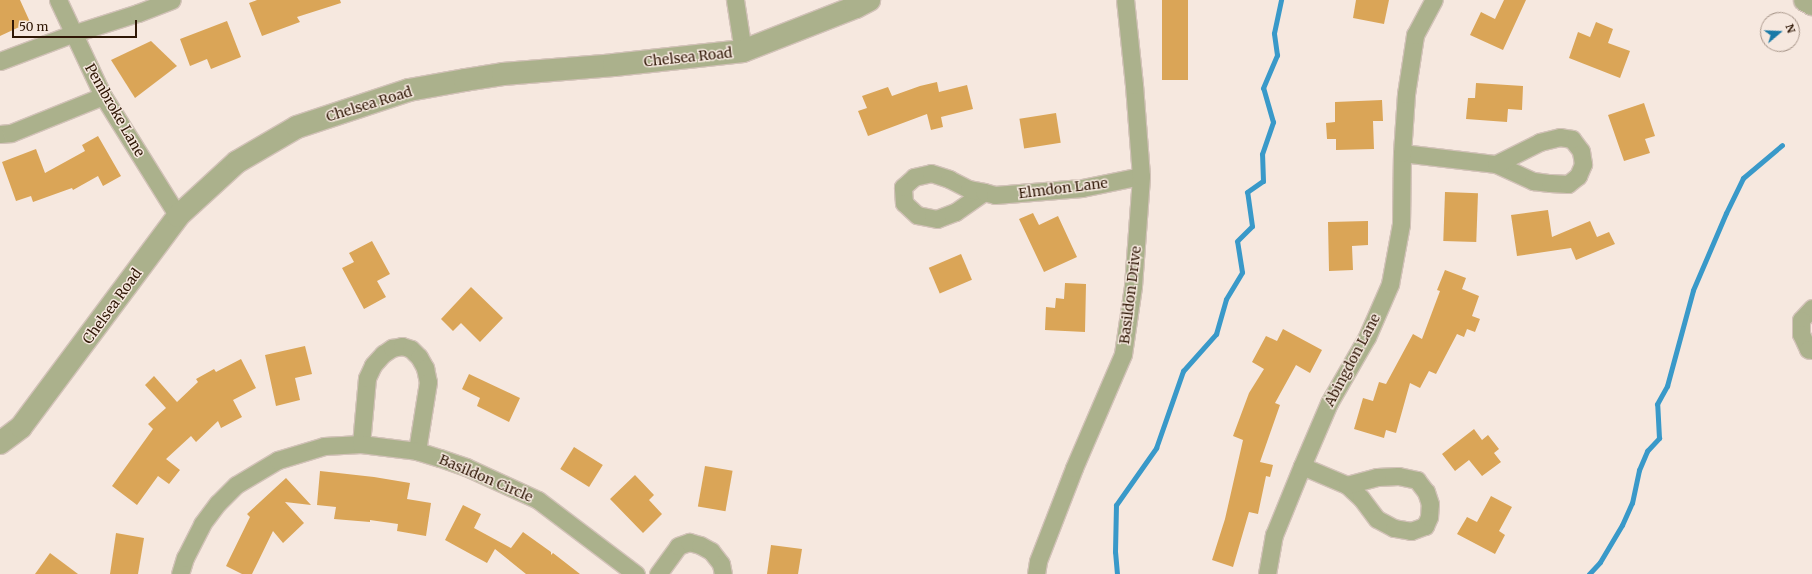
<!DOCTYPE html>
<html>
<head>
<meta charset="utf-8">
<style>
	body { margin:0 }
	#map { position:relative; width:1812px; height:574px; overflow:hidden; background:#f6e8df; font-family:Merriweather,serif }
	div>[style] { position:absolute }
	.stream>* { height:5px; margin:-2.5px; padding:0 2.5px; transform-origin:2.5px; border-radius:2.5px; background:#3999c9 }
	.building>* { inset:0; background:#daa557; transform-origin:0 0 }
	.roads { filter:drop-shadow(1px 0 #d2c2b8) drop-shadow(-1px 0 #d2c2b8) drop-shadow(0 1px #d2c2b8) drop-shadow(0 -1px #d2c2b8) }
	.minor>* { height:17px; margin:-8.5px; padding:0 8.5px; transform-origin:8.5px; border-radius:8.5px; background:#abb18c }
	.tertiary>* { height:22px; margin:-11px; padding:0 11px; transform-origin:11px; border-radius:11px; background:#abb18c }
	span { translate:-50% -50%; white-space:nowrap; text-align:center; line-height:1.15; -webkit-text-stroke:3px #f6e8df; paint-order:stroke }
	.street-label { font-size:14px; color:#2f1705 }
	.north { position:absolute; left:1760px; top:12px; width:40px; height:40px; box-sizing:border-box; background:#f6e8df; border:1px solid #a69488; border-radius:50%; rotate:71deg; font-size:11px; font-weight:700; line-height:16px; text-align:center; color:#2f1705 }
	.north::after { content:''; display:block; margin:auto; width:14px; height:18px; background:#1a7aa7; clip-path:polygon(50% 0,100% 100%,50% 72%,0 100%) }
	.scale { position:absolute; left:12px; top:20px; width:125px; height:18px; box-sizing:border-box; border:2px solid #2f1705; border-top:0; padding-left:5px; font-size:12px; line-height:14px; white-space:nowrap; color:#2f1705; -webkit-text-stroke:3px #f6e8df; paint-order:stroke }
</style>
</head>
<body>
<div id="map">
	<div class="stream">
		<i style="left:1117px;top:574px;width:22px;rotate:-95deg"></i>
		<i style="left:1115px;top:552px;width:47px;rotate:-88.8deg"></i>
		<i style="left:1116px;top:505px;width:70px;rotate:-54.9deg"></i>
		<i style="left:1156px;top:448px;width:82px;rotate:-70.7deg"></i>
		<i style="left:1183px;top:371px;width:50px;rotate:-48.3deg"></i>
		<i style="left:1216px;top:334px;width:36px;rotate:-74deg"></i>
		<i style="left:1226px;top:299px;width:31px;rotate:-59deg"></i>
		<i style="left:1242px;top:272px;width:31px;rotate:-99deg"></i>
		<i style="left:1237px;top:241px;width:21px;rotate:-45deg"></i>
		<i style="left:1252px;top:226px;width:34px;rotate:-98deg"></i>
		<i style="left:1247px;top:192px;width:19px;rotate:-35deg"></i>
		<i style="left:1263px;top:181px;width:27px;rotate:-92deg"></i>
		<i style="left:1262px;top:154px;width:34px;rotate:-71deg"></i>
		<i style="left:1273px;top:122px;width:35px;rotate:-106deg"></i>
		<i style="left:1263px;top:88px;width:36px;rotate:-67deg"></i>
		<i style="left:1277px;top:55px;width:22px;rotate:-98deg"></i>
		<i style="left:1274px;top:33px;width:34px;rotate:-78deg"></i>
		<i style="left:1589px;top:574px;width:16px;rotate:-47deg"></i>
		<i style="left:1600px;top:562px;width:43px;rotate:-59.3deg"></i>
		<i style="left:1622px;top:525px;width:24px;rotate:-66deg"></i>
		<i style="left:1632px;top:503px;width:34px;rotate:-78deg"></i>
		<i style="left:1639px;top:470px;width:21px;rotate:-67deg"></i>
		<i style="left:1647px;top:451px;width:18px;rotate:-47deg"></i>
		<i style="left:1659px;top:438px;width:34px;rotate:-93deg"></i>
		<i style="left:1657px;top:404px;width:21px;rotate:-61deg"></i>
		<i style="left:1667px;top:386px;width:99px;rotate:-74.8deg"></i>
		<i style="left:1693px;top:290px;width:84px;rotate:-66.8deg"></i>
		<i style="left:1726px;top:213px;width:39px;rotate:-64deg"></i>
		<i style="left:1743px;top:178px;width:51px;rotate:-40.2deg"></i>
	</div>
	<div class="building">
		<i style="clip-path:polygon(0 0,20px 0,30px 22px,0 36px)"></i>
		<i style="clip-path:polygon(257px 0,340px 0,341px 3px,297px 17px,300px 22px,262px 36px,249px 3px)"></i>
		<i style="left:1162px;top:0;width:26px;height:80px"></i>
		<i style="clip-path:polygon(1356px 0,1389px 0,1384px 24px,1353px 18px)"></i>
		<i style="clip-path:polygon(1504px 0,1526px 0,1503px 50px,1470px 35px,1481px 12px,1495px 19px)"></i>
		<i style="clip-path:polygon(227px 21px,241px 57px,211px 69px,207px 59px,190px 66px,180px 39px)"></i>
		<i style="clip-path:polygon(1596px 22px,1613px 29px,1608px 43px,1630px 51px,1620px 78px,1569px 58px,1578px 32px,1590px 37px)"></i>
		<i style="clip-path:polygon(151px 41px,177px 66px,135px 98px,111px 60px)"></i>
		<i style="clip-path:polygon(937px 82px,939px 92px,967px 85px,973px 109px,941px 117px,943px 127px,931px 130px,927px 114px,868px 136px,858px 111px,867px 108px,862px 96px,888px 87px,892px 96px,920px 86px)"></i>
		<i style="clip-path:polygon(1476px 83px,1523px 86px,1522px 110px,1508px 109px,1507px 122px,1466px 119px,1468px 98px,1475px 98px)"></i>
		<i style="clip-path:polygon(1382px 100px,1383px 121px,1373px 121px,1374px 149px,1336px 150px,1336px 139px,1327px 139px,1326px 123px,1335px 122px,1335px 102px)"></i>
		<i style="clip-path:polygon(1644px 103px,1655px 136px,1645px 139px,1650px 153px,1624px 161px,1608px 115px)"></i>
		<i style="left:1056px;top:113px;width:30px;height:37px;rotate:81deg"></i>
		<i style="clip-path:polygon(98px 136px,121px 176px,103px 186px,98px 176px,73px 190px,72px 188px,33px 202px,31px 196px,16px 201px,2px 162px,36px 149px,45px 173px,85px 151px,82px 145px)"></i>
		<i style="left:1445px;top:192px;width:33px;height:49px;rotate:2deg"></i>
		<i style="clip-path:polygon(1548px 210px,1552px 237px,1590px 221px,1597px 237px,1609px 232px,1615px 244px,1576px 260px,1571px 248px,1517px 256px,1511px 215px)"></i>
		<i style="clip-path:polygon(1033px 213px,1039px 225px,1058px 216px,1077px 257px,1044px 272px,1019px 219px)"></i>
		<i style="clip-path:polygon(1368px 221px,1368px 245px,1352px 246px,1353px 270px,1329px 271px,1328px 222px)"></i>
		<i style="clip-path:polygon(372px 241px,390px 274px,377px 281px,386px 297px,364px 309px,342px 268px,354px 262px,349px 253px)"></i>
		<i style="left:961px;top:254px;width:28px;height:35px;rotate:67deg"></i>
		<i style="clip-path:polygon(1445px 270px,1466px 278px,1462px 289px,1479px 296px,1472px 316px,1480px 319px,1475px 332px,1467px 329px,1464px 337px,1457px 334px,1436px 374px,1429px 371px,1420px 388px,1410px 383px,1396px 433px,1386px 430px,1384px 438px,1354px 429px,1363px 398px,1373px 401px,1379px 382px,1386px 384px,1413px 334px,1422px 339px,1440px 291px,1437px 290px)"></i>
		<i style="clip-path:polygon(1065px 283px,1086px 284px,1085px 332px,1045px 330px,1046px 307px,1055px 308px,1056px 298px,1064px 299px)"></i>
		<i style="clip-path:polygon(471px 287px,503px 318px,480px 342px,461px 323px,453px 331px,441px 319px)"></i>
		<i style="clip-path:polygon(1283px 329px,1322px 350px,1310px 373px,1296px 365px,1275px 403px,1280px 405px,1260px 462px,1273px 465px,1270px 477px,1266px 476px,1258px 514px,1249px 512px,1233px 567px,1212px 560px,1225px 519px,1243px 440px,1233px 436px,1249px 393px,1264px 369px,1252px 362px,1266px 336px,1277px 341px)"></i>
		<i style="clip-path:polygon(305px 346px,312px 374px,295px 378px,300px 400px,276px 406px,265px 355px)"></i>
		<i style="clip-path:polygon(241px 359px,256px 388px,233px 400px,242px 417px,221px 428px,218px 421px,196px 442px,191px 436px,166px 459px,180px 470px,169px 484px,158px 476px,137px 505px,112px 486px,153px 429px,148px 424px,166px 408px,145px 385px,154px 376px,177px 402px,198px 382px,196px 379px,214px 369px,216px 372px)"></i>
		<i style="clip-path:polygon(469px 374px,520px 398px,509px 422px,477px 406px,480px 398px,462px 389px)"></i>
		<i style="clip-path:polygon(1474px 429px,1482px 440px,1488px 435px,1499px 449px,1494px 453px,1501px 462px,1482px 476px,1469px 460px,1455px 471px,1442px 454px)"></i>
		<i style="left:574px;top:447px;width:34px;height:26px;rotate:32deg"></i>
		<i style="left:705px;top:466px;width:28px;height:41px;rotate:10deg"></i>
		<i style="clip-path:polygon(320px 471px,374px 477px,410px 483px,407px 499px,431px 503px,426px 536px,397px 531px,398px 524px,370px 520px,370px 522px,334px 519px,336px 507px,317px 505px)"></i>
		<i style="clip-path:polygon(635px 475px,654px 495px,649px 500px,662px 514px,643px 533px,610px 499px)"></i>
		<i style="clip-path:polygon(286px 478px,311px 505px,285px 502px,304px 523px,283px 543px,273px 531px,252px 574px,242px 574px,226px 566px,250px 517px,247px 514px)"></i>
		<i style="clip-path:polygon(1491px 496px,1512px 507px,1499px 531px,1505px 535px,1495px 554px,1457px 534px,1467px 517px,1477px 522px)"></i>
		<i style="clip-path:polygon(463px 505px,481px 514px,474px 528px,511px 548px,523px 532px,551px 552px,551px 555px,553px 553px,580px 574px,526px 574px,495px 549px,487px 563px,445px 540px)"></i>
		<i style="clip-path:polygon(116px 533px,144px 538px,138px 574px,110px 574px)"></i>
		<i style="clip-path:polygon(771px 545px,802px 549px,798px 574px,767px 574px)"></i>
		<i style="clip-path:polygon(50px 553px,78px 574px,35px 574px)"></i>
	</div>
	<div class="roads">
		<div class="minor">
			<i style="left:58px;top:0;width:106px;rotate:64.9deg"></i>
			<i style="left:103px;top:96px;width:142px;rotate:58deg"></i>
			<i style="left:735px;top:0;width:52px;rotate:81.1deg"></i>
			<i style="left:0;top:61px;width:77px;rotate:-20.6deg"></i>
			<i style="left:72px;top:34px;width:69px;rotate:-17.7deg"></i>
			<i style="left:138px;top:13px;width:36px;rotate:-21deg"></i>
			<i style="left:0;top:134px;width:11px;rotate:-5deg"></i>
			<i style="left:11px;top:133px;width:99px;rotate:-21.9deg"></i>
			<i style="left:1402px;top:153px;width:95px;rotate:6.7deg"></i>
			<i style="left:1496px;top:164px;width:41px;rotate:24.7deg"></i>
			<i style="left:1533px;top:181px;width:17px;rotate:7deg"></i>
			<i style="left:1550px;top:183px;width:18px;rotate:3deg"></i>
			<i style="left:1568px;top:184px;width:13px;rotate:-39deg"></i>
			<i style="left:1578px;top:176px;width:13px;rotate:-67deg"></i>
			<i style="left:1583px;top:164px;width:13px;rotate:-99deg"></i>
			<i style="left:1581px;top:151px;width:15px;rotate:-127deg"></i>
			<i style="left:1572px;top:139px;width:12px;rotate:-171deg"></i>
			<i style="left:1560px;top:137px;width:21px;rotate:166deg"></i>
			<i style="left:1540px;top:142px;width:49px;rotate:153.4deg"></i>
			<i style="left:984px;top:192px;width:35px;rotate:145deg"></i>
			<i style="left:955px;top:212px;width:19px;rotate:159deg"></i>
			<i style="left:937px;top:219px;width:20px;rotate:-169deg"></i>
			<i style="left:917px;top:215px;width:18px;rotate:-137deg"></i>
			<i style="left:904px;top:203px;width:16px;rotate:-94deg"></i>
			<i style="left:903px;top:187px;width:15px;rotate:-42deg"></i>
			<i style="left:914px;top:177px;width:17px;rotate:-13deg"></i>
			<i style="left:931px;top:173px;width:19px;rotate:18deg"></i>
			<i style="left:949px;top:179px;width:22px;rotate:27deg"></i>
			<i style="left:969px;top:189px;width:15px;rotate:11deg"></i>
			<i style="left:984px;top:192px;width:11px;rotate:15deg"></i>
			<i style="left:995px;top:195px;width:87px;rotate:-4.6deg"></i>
			<i style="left:1082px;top:188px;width:60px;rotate:-11.5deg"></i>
			<i style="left:1812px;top:308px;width:16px;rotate:133deg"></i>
			<i style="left:1801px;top:320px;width:14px;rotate:90deg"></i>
			<i style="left:1801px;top:334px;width:17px;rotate:65deg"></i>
			<i style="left:1808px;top:349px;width:4px;rotate:14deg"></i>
			<i style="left:361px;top:444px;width:66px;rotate:-84.8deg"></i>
			<i style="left:367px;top:378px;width:14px;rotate:-65deg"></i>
			<i style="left:373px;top:365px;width:15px;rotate:-48deg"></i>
			<i style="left:383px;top:354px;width:11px;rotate:-34deg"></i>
			<i style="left:392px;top:348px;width:10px;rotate:-11deg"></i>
			<i style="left:402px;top:346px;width:9px;rotate:18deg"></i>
			<i style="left:411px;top:349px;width:11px;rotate:45deg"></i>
			<i style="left:419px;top:357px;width:13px;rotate:61deg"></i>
			<i style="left:425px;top:368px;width:14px;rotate:78deg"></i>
			<i style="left:428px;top:382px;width:70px;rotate:99.1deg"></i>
			<i style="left:1302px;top:466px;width:49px;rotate:22.9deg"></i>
			<i style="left:1347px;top:485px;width:19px;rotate:43deg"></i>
			<i style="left:1361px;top:498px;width:26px;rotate:53deg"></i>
			<i style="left:1377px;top:519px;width:19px;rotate:28deg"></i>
			<i style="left:1394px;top:528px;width:17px;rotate:10deg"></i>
			<i style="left:1411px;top:531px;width:15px;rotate:-20deg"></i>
			<i style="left:1425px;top:526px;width:10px;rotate:-66deg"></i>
			<i style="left:1429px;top:517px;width:13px;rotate:-86deg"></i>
			<i style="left:1430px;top:504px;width:13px;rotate:-108deg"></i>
			<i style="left:1426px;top:492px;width:15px;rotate:-127deg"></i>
			<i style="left:1417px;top:480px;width:19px;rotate:-168deg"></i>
			<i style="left:1398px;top:476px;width:21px;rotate:177deg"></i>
			<i style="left:1377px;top:477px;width:31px;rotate:165deg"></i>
			<i style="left:180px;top:574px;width:17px;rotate:-73deg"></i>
			<i style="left:185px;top:558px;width:38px;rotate:-63deg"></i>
			<i style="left:202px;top:524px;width:26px;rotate:-53deg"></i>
			<i style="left:218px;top:503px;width:25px;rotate:-45deg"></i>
			<i style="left:236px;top:485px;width:49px;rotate:-30.8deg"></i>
			<i style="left:278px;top:460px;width:48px;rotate:-16.9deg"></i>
			<i style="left:324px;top:446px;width:37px;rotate:-3deg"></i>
			<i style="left:361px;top:444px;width:56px;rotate:7.1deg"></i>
			<i style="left:417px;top:451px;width:24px;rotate:17deg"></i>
			<i style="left:440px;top:458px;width:28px;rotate:19deg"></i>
			<i style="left:466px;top:467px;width:79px;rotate:24.6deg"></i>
			<i style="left:538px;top:500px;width:123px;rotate:37.1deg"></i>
			<i style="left:658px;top:574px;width:34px;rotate:-54deg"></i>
			<i style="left:678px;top:546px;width:12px;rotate:-20deg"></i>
			<i style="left:689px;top:542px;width:11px;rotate:15deg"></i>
			<i style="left:700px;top:545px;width:13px;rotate:29deg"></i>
			<i style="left:711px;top:551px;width:16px;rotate:52deg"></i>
			<i style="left:721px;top:564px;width:10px;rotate:79deg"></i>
			<i style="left:1036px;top:574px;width:13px;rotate:-81deg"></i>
			<i style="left:1038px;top:561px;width:100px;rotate:-68.8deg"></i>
			<i style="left:1074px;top:468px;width:124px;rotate:-66.7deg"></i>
			<i style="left:1123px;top:354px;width:69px;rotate:-81.6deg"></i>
			<i style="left:1133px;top:286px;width:110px;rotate:-85.8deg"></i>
			<i style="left:1141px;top:176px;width:91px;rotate:-94.4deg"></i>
			<i style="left:1134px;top:85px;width:85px;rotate:-96deg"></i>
			<i style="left:1267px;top:574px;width:40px;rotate:-80deg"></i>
			<i style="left:1274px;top:535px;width:74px;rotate:-67.9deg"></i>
			<i style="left:1302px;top:466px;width:69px;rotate:-66.8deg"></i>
			<i style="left:1329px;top:403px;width:76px;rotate:-60.1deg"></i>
			<i style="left:1367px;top:337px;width:58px;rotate:-66.5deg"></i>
			<i style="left:1390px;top:284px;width:61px;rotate:-79.6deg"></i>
			<i style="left:1401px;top:224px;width:71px;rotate:-89.2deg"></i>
			<i style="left:1402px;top:153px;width:59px;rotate:-86.1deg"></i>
			<i style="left:1406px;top:94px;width:60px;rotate:-81.3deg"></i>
			<i style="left:1415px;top:35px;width:40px;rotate:-62deg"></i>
		</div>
		<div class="tertiary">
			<i style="left:1805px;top:0;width:8px;rotate:30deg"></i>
			<i style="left:0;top:443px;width:26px;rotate:-37deg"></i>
			<i style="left:21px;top:427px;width:263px;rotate:-53.3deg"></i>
			<i style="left:178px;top:216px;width:80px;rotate:-42.5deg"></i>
			<i style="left:237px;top:162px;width:69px;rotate:-30.3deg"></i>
			<i style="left:297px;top:127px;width:118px;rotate:-18.3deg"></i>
			<i style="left:409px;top:90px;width:57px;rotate:-10.1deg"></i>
			<i style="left:465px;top:80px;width:38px;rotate:-9deg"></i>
			<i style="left:503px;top:74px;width:111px;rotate:-4.6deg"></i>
			<i style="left:614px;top:65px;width:130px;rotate:-6.2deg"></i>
			<i style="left:743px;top:51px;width:121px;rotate:-21.3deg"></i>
			<i style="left:856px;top:7px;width:15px;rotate:-28deg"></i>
		</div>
	</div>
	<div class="street-label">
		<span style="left:688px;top:57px;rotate:-6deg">Chelsea Road</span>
		<span style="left:369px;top:104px;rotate:-17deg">Chelsea Road</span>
		<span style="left:115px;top:110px;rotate:60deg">Pembroke Lane</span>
		<span style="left:1063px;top:188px;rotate:-7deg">Elmdon Lane</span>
		<span style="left:1130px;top:295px;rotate:-83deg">Basildon Drive</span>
		<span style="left:112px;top:306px;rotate:-54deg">Chelsea Road</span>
		<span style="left:1352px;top:360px;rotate:-62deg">Abingdon Lane</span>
		<span style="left:486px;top:478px;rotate:23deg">Basildon Circle</span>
	</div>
	<div class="north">N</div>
	<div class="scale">50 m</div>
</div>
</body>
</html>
